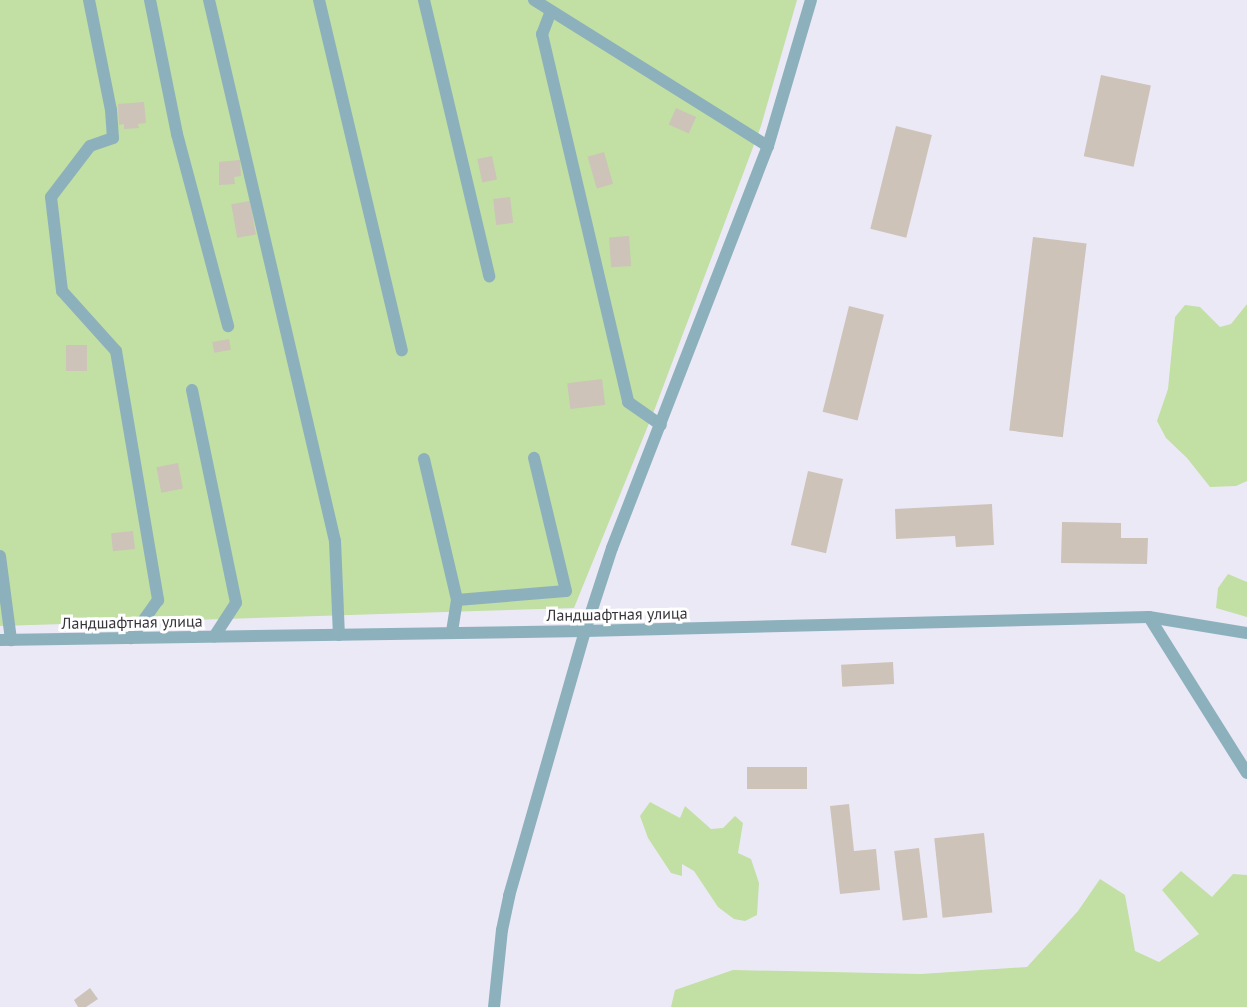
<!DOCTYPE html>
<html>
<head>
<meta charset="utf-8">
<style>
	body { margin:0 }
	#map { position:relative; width:1247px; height:1007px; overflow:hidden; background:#ece9f6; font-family:"PT Sans",sans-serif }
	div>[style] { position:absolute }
	.green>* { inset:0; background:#c2dfa4 }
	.building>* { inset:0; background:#cdc3b9; transform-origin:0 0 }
	.minor>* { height:12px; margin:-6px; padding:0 6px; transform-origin:6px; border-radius:6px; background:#8cb1bc }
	span { translate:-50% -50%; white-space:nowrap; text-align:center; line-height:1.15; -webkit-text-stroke:6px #fff; paint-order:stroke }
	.street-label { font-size:16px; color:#36343a }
</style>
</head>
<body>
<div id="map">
	<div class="green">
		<i style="clip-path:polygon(0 0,797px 0,761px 126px,654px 411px,574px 608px,0 626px)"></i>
		<i style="clip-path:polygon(1247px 304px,1247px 481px,1236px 486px,1210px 487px,1187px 458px,1166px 438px,1157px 421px,1168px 389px,1175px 317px,1185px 305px,1200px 307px,1220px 327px,1231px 324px)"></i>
		<i style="clip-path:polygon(1228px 574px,1247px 582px,1247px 617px,1216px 608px,1218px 588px)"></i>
		<i style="clip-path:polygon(650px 802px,680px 818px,685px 806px,711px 829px,723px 828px,735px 816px,743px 823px,738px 853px,751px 859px,759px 883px,757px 915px,745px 921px,734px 919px,718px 907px,694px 871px,682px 864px,682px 876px,671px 873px,648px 838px,640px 816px)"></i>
		<i style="clip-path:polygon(1181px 871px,1212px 897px,1233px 874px,1247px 875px,1247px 1007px,671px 1007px,675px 990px,733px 970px,921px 974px,1027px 967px,1078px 911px,1100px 879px,1125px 895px,1135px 951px,1159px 962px,1199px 934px,1162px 890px)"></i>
	</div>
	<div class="building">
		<i style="left:1101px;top:75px;width:51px;height:83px;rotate:12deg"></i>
		<i style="clip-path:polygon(144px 102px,146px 123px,138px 124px,139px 128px,124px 129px,124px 124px,119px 125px,118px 104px)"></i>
		<i style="left:676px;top:108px;width:22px;height:18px;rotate:24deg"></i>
		<i style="left:896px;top:126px;width:37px;height:106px;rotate:14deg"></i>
		<i style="left:604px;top:152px;width:33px;height:17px;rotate:74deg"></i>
		<i style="left:492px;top:156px;width:24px;height:15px;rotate:78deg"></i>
		<i style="clip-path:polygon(240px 160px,241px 176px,234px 177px,235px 184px,219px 185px,219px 162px)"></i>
		<i style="left:510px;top:197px;width:26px;height:17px;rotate:83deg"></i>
		<i style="left:250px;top:201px;width:34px;height:19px;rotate:80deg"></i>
		<i style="left:629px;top:236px;width:30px;height:20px;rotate:86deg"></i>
		<i style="left:1033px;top:237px;width:54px;height:195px;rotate:7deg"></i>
		<i style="left:849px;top:306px;width:36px;height:109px;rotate:14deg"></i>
		<i style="left:229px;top:339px;width:11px;height:17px;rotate:80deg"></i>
		<i style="left:66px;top:345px;width:21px;height:26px"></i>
		<i style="left:602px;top:379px;width:26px;height:35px;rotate:83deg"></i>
		<i style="left:178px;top:463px;width:26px;height:22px;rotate:79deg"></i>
		<i style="left:808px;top:471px;width:36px;height:76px;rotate:13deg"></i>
		<i style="clip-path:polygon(992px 504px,994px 545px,956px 547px,955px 536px,896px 539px,895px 509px)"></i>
		<i style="clip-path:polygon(1062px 522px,1121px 523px,1121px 538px,1148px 538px,1147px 564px,1061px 563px)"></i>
		<i style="left:133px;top:531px;width:18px;height:22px;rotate:84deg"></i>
		<i style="left:893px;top:662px;width:22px;height:52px;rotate:87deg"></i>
		<i style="left:807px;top:767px;width:22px;height:60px;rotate:90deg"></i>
		<i style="clip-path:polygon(849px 804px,854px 851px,876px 849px,880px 890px,840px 894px,830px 806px)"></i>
		<i style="left:984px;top:833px;width:80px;height:50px;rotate:84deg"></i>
		<i style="left:919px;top:848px;width:70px;height:25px;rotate:83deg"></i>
		<i style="clip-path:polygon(90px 988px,98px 999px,86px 1007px,78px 1007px,74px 1000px)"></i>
	</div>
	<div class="minor">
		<i style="left:89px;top:0;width:112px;rotate:78.7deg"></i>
		<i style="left:111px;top:110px;width:28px;rotate:86deg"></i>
		<i style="left:113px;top:138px;width:24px;rotate:161deg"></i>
		<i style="left:90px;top:146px;width:64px;rotate:127.4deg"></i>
		<i style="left:51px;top:197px;width:95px;rotate:83.3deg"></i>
		<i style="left:62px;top:291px;width:81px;rotate:48deg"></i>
		<i style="left:116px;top:351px;width:253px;rotate:80.4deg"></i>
		<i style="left:158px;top:600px;width:47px;rotate:125.4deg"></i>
		<i style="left:150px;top:0;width:137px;rotate:78.6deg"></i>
		<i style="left:177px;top:134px;width:199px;rotate:75.1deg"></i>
		<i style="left:209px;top:0;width:555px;rotate:76.89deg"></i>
		<i style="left:335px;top:541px;width:94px;rotate:87.6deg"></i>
		<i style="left:319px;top:0;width:360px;rotate:76.7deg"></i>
		<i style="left:424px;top:0;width:284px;rotate:76.7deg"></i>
		<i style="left:534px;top:0;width:276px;rotate:32deg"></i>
		<i style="left:551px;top:11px;width:25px;rotate:111deg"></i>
		<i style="left:542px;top:34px;width:378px;rotate:76.8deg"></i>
		<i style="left:628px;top:402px;width:40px;rotate:34.9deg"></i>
		<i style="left:192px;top:390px;width:217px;rotate:78.3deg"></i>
		<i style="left:236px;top:603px;width:40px;rotate:122.9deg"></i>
		<i style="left:424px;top:459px;width:145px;rotate:76.8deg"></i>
		<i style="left:457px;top:600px;width:32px;rotate:99deg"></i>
		<i style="left:0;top:556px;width:85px;rotate:82.5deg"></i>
		<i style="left:457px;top:600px;width:109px;rotate:-4.7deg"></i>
		<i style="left:566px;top:591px;width:137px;rotate:-103.5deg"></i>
		<i style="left:1149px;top:617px;width:184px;rotate:57.9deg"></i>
		<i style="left:0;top:640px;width:585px;rotate:-0.88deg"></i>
		<i style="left:585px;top:631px;width:564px;rotate:-1.42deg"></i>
		<i style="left:1149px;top:617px;width:99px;rotate:9.3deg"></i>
		<i style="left:494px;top:1007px;width:77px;rotate:-84.1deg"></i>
		<i style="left:502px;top:930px;width:35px;rotate:-78deg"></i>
		<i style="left:509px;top:896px;width:276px;rotate:-74deg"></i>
		<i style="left:585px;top:631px;width:87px;rotate:-72deg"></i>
		<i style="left:612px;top:548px;width:431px;rotate:-68.8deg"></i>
		<i style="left:768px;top:146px;width:152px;rotate:-73.6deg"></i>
	</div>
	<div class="street-label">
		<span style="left:617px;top:614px;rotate:-1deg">Ландшафтная улица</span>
		<span style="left:132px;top:622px;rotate:-1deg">Ландшафтная улица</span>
	</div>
</div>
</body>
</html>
